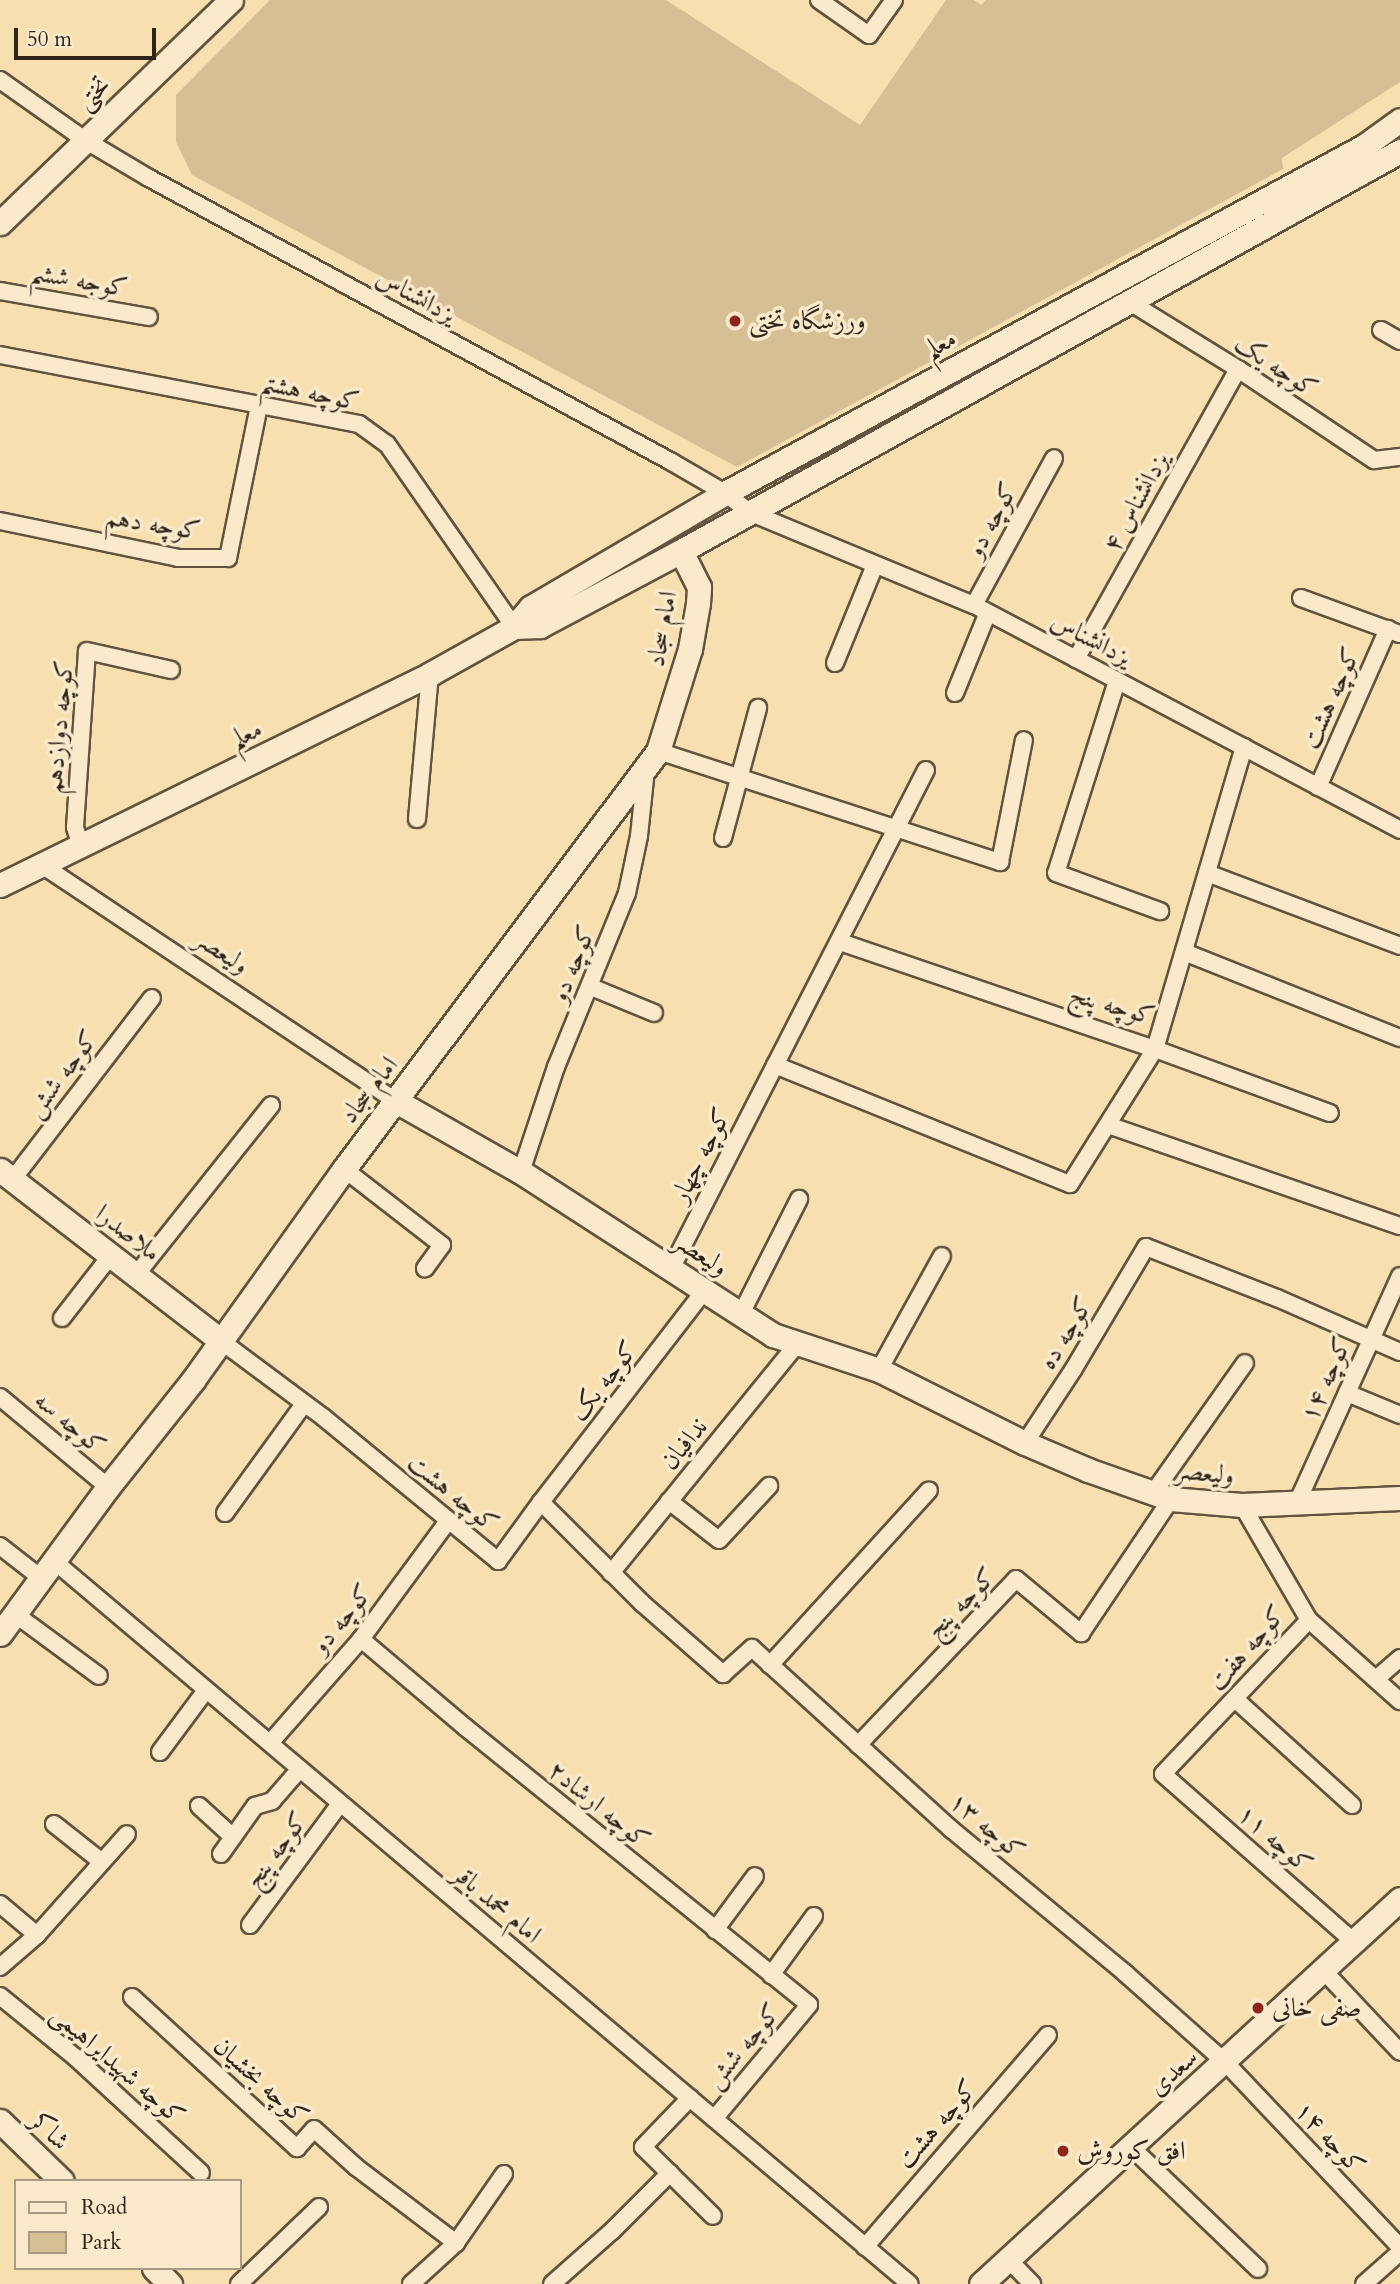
<!DOCTYPE html>
<html>
<head>
<meta charset="utf-8">
<style>
	body { margin:0 }
	#map { position:relative; width:1400px; height:2284px; overflow:hidden; background:#f8dfaf; font-family:Cardo,Amiri,serif }
	div>[style] { position:absolute }
	.green>* { inset:0; background:#d6bf95 }
	.roads { filter:drop-shadow(2px 0 #61533e) drop-shadow(-2px 0 #61533e) drop-shadow(0 2px #61533e) drop-shadow(0 -2px #61533e) }
	.street>* { height:16px; margin:-8px; padding:0 8px; transform-origin:8px; border-radius:8px; background:#faeacb }
	.secondary>* { height:23px; margin:-11.5px; padding:0 11.5px; transform-origin:11.5px; border-radius:11.5px; background:#faeacb }
	.dots>* { width:19px; height:19px; translate:-50% -50%; box-sizing:border-box; border:4px solid #faeacb; border-radius:50% }
	span { translate:-50% -50%; white-space:nowrap; text-align:center; line-height:1.15; -webkit-text-stroke:7px #faeacb; paint-order:stroke }
	.street-label { font-size:26px; color:#2f2418 }
	.poi-label { font-size:26px; color:#2f2418 }
	.left { translate:0 -50%; text-align:left }
	.legend { position:absolute; left:14px; top:2179px; width:228px; height:91px; box-sizing:border-box; background:#faeacb; border:2px solid #a99b83; margin:0; padding:9px 12px; list-style:none; font-size:21px; color:#2f2418 }
	.legend li { display:flex; align-items:center; gap:14px; height:35px }
	.legend b { width:35px; border:2px solid #a99b83 }
	.scale { position:absolute; left:14px; top:28px; width:142px; height:32px; box-sizing:border-box; border:4px solid #2f2418; border-top:0; padding-left:9px; font-size:21px; line-height:24px; white-space:nowrap; color:#2f2418; -webkit-text-stroke:5px #faeacb; paint-order:stroke }
</style>
</head>
<body>
<div id="map">
	<div class="green">
		<i style="clip-path:polygon(270px 0,666px 0,860px 125px,946px 0,974px 0,981px 5px,986px 0,1400px 0,1400px 82px,1282px 158px,1283px 169px,737px 467px,192px 175px,176px 142px,176px 95px)"></i>
	</div>
	<div class="roads">
		<div class="street">
			<i style="left:819px;top:0;width:61px;rotate:35deg"></i>
			<i style="left:869px;top:35px;width:43px;rotate:-54.5deg"></i>
			<i style="left:0;top:80px;width:104px;rotate:35.2deg"></i>
			<i style="left:85px;top:140px;width:74px;rotate:30.7deg"></i>
			<i style="left:149px;top:178px;width:593px;rotate:28.51deg"></i>
			<i style="left:670px;top:461px;width:64px;rotate:30.2deg"></i>
			<i style="left:725px;top:493px;width:31px;rotate:38deg"></i>
			<i style="left:749px;top:512px;width:243px;rotate:22.5deg"></i>
			<i style="left:974px;top:605px;width:482px;rotate:27.8deg"></i>
			<i style="left:0;top:291px;width:151px;rotate:9.9deg"></i>
			<i style="left:1128px;top:301px;width:129px;rotate:31.7deg"></i>
			<i style="left:1238px;top:369px;width:164px;rotate:33.8deg"></i>
			<i style="left:1374px;top:460px;width:26px;rotate:-7deg"></i>
			<i style="left:1381px;top:330px;width:22px;rotate:30deg"></i>
			<i style="left:0;top:355px;width:366px;rotate:10.9deg"></i>
			<i style="left:359px;top:424px;width:34px;rotate:36deg"></i>
			<i style="left:387px;top:444px;width:223px;rotate:55.2deg"></i>
			<i style="left:0;top:521px;width:182px;rotate:11.7deg"></i>
			<i style="left:178px;top:558px;width:50px"></i>
			<i style="left:228px;top:558px;width:156px;rotate:-78.5deg"></i>
			<i style="left:1301px;top:598px;width:105px;rotate:20deg"></i>
			<i style="left:974px;top:605px;width:167px;rotate:-61.4deg"></i>
			<i style="left:1076px;top:659px;width:332px;rotate:-60.8deg"></i>
			<i style="left:835px;top:663px;width:106px;rotate:-67.8deg"></i>
			<i style="left:1117px;top:681px;width:201px;rotate:107.6deg"></i>
			<i style="left:1056px;top:873px;width:111px;rotate:20.1deg"></i>
			<i style="left:955px;top:693px;width:87px;rotate:-67.8deg"></i>
			<i style="left:658px;top:751px;width:360px;rotate:18deg"></i>
			<i style="left:1000px;top:862px;width:124px;rotate:-78.9deg"></i>
			<i style="left:1318px;top:787px;width:173px;rotate:-66.1deg"></i>
			<i style="left:417px;top:819px;width:146px;rotate:-84.9deg"></i>
			<i style="left:723px;top:838px;width:135px;rotate:-74.9deg"></i>
			<i style="left:81px;top:846px;width:20px;rotate:-108deg"></i>
			<i style="left:75px;top:827px;width:176px;rotate:-86.1deg"></i>
			<i style="left:87px;top:651px;width:86px;rotate:12.7deg"></i>
			<i style="left:42px;top:865px;width:425px;rotate:33.7deg"></i>
			<i style="left:1207px;top:873px;width:206px;rotate:20.7deg"></i>
			<i style="left:840px;top:942px;width:333px;rotate:18.8deg"></i>
			<i style="left:1155px;top:1049px;width:315px;rotate:-73.6deg"></i>
			<i style="left:1184px;top:952px;width:232px;rotate:21.7deg"></i>
			<i style="left:591px;top:987px;width:68px;rotate:22.4deg"></i>
			<i style="left:775px;top:1065px;width:318px;rotate:22deg"></i>
			<i style="left:1070px;top:1184px;width:160px;rotate:-57.8deg"></i>
			<i style="left:1155px;top:1049px;width:186px;rotate:20.1deg"></i>
			<i style="left:1108px;top:1125px;width:309px;rotate:19.1deg"></i>
			<i style="left:344px;top:1169px;width:124px;rotate:37.8deg"></i>
			<i style="left:442px;top:1245px;width:29px;rotate:126deg"></i>
			<i style="left:521px;top:1172px;width:111px;rotate:-71.6deg"></i>
			<i style="left:556px;top:1067px;width:188px;rotate:-67.8deg"></i>
			<i style="left:627px;top:893px;width:58px;rotate:-78.1deg"></i>
			<i style="left:639px;top:836px;width:67px;rotate:-84deg"></i>
			<i style="left:13px;top:1179px;width:228px;rotate:-52.5deg"></i>
			<i style="left:672px;top:1267px;width:558px;rotate:-62.93deg"></i>
			<i style="left:136px;top:1275px;width:217px;rotate:-51.5deg"></i>
			<i style="left:741px;top:1314px;width:129px;rotate:-63.2deg"></i>
			<i style="left:62px;top:1318px;width:80px;rotate:-52.1deg"></i>
			<i style="left:221px;top:1341px;width:127px;rotate:36.7deg"></i>
			<i style="left:323px;top:1417px;width:227px;rotate:39.4deg"></i>
			<i style="left:498px;top:1561px;width:73px;rotate:-53.9deg"></i>
			<i style="left:541px;top:1502px;width:143px;rotate:45deg"></i>
			<i style="left:642px;top:1603px;width:108px;rotate:41.2deg"></i>
			<i style="left:723px;top:1674px;width:39px;rotate:-42deg"></i>
			<i style="left:752px;top:1648px;width:269px;rotate:42.3deg"></i>
			<i style="left:951px;top:1829px;width:226px;rotate:39.6deg"></i>
			<i style="left:1125px;top:1973px;width:134px;rotate:41.7deg"></i>
			<i style="left:1225px;top:2062px;width:255px;rotate:46.6deg"></i>
			<i style="left:879px;top:1370px;width:130px;rotate:-61.1deg"></i>
			<i style="left:1347px;top:1393px;width:57px;rotate:22.5deg"></i>
			<i style="left:0;top:1397px;width:141px;rotate:39.8deg"></i>
			<i style="left:1025px;top:1443px;width:87px;rotate:-56.7deg"></i>
			<i style="left:1073px;top:1370px;width:143px;rotate:-59.3deg"></i>
			<i style="left:1146px;top:1247px;width:141px;rotate:21.3deg"></i>
			<i style="left:1277px;top:1298px;width:134px;rotate:23.7deg"></i>
			<i style="left:1153px;top:1493px;width:159px;rotate:-54.7deg"></i>
			<i style="left:669px;top:1501px;width:63px;rotate:38deg"></i>
			<i style="left:719px;top:1540px;width:74px;rotate:-47.2deg"></i>
			<i style="left:541px;top:1502px;width:268px;rotate:-52.3deg"></i>
			<i style="left:1297px;top:1503px;width:249px;rotate:-65.6deg"></i>
			<i style="left:1242px;top:1505px;width:133px;rotate:59.8deg"></i>
			<i style="left:1309px;top:1620px;width:212px;rotate:133.5deg"></i>
			<i style="left:1163px;top:1774px;width:254px;rotate:41.3deg"></i>
			<i style="left:225px;top:1513px;width:135px;rotate:-54.1deg"></i>
			<i style="left:0;top:1546px;width:52px;rotate:38deg"></i>
			<i style="left:54px;top:1561px;width:1120px;rotate:40.19deg"></i>
			<i style="left:611px;top:1573px;width:294px;rotate:-50.9deg"></i>
			<i style="left:15px;top:1614px;width:104px;rotate:36.4deg"></i>
			<i style="left:1309px;top:1620px;width:122px;rotate:41.7deg"></i>
			<i style="left:361px;top:1639px;width:136px;rotate:40.2deg"></i>
			<i style="left:465px;top:1727px;width:442px;rotate:38.9deg"></i>
			<i style="left:809px;top:2005px;width:148px;rotate:129.8deg"></i>
			<i style="left:770px;top:1665px;width:236px;rotate:-47.7deg"></i>
			<i style="left:1376px;top:1679px;width:32px;rotate:-41deg"></i>
			<i style="left:1235px;top:1699px;width:158px;rotate:42.2deg"></i>
			<i style="left:270px;top:1743px;width:138px;rotate:-48.8deg"></i>
			<i style="left:361px;top:1639px;width:147px;rotate:-53.6deg"></i>
			<i style="left:858px;top:1745px;width:229px;rotate:-46.4deg"></i>
			<i style="left:1016px;top:1579px;width:85px;rotate:39.7deg"></i>
			<i style="left:1081px;top:1633px;width:161px;rotate:-56.1deg"></i>
			<i style="left:160px;top:1752px;width:77px;rotate:-53.4deg"></i>
			<i style="left:199px;top:1806px;width:46px;rotate:42.4deg"></i>
			<i style="left:54px;top:1824px;width:61px;rotate:38.4deg"></i>
			<i style="left:221px;top:1854px;width:59px;rotate:-54.7deg"></i>
			<i style="left:255px;top:1806px;width:18px;rotate:-16deg"></i>
			<i style="left:272px;top:1801px;width:41px;rotate:-48.9deg"></i>
			<i style="left:0;top:1904px;width:48px;rotate:40deg"></i>
			<i style="left:250px;top:1925px;width:151px;rotate:-53.4deg"></i>
			<i style="left:715px;top:1930px;width:67px;rotate:-53.5deg"></i>
			<i style="left:0;top:1967px;width:49px;rotate:-40.9deg"></i>
			<i style="left:37px;top:1935px;width:135px;rotate:-48.3deg"></i>
			<i style="left:1323px;top:1970px;width:112px;rotate:46.8deg"></i>
			<i style="left:771px;top:1975px;width:73px;rotate:-53.9deg"></i>
			<i style="left:0;top:1996px;width:97px;rotate:39.1deg"></i>
			<i style="left:75px;top:2057px;width:171px;rotate:42.6deg"></i>
			<i style="left:132px;top:1997px;width:224px;rotate:42.5deg"></i>
			<i style="left:297px;top:2148px;width:25px;rotate:-48deg"></i>
			<i style="left:314px;top:2129px;width:57px;rotate:42.1deg"></i>
			<i style="left:356px;top:2167px;width:126px;rotate:37.2deg"></i>
			<i style="left:690px;top:2098px;width:68px;rotate:133.8deg"></i>
			<i style="left:643px;top:2147px;width:98px;rotate:44.6deg"></i>
			<i style="left:1131px;top:2147px;width:176px;rotate:43.8deg"></i>
			<i style="left:865px;top:2247px;width:280px;rotate:-49.2deg"></i>
			<i style="left:1008px;top:2259px;width:35px;rotate:46deg"></i>
			<i style="left:239px;top:2284px;width:111px;rotate:-43.9deg"></i>
			<i style="left:411px;top:2284px;width:61px;rotate:-42.3deg"></i>
			<i style="left:456px;top:2243px;width:84px;rotate:-55.2deg"></i>
			<i style="left:552px;top:2284px;width:80px;rotate:-41.5deg"></i>
			<i style="left:612px;top:2231px;width:82px;rotate:-45deg"></i>
			<i style="left:1364px;top:2284px;width:48px;rotate:-41.6deg"></i>
		</div>
		<div class="secondary">
			<i style="left:0;top:223px;width:321px;rotate:-44deg"></i>
			<i style="left:514px;top:627px;width:26px;rotate:-2deg"></i>
			<i style="left:540px;top:626px;width:160px;rotate:-28deg"></i>
			<i style="left:681px;top:551px;width:823px;rotate:-29.09deg"></i>
			<i style="left:0;top:885px;width:479px;rotate:-26.1deg"></i>
			<i style="left:430px;top:674px;width:96px;rotate:-29.2deg"></i>
			<i style="left:514px;top:627px;width:26px;rotate:-50deg"></i>
			<i style="left:531px;top:607px;width:225px;rotate:-30.4deg"></i>
			<i style="left:725px;top:493px;width:727px;rotate:-28.5deg"></i>
			<i style="left:1364px;top:146px;width:44px;rotate:-35.8deg"></i>
			<i style="left:396px;top:1101px;width:144px;rotate:29.6deg"></i>
			<i style="left:521px;top:1172px;width:300px;rotate:32.9deg"></i>
			<i style="left:773px;top:1335px;width:112px;rotate:18.3deg"></i>
			<i style="left:879px;top:1370px;width:163px;rotate:26.6deg"></i>
			<i style="left:1025px;top:1443px;width:69px;rotate:23.2deg"></i>
			<i style="left:1088px;top:1470px;width:88px;rotate:19.3deg"></i>
			<i style="left:1171px;top:1499px;width:71px;rotate:4.8deg"></i>
			<i style="left:1242px;top:1505px;width:158px;rotate:-2.5deg"></i>
			<i style="left:0;top:1170px;width:279px;rotate:37.7deg"></i>
			<i style="left:0;top:1634px;width:182px;rotate:-53.7deg"></i>
			<i style="left:108px;top:1487px;width:137px;rotate:-51.5deg"></i>
			<i style="left:193px;top:1380px;width:259px;rotate:-54.4deg"></i>
			<i style="left:344px;top:1169px;width:523px;rotate:-53.09deg"></i>
			<i style="left:658px;top:751px;width:107px;rotate:-72.6deg"></i>
			<i style="left:690px;top:649px;width:47px;rotate:-80.1deg"></i>
			<i style="left:698px;top:603px;width:16px;rotate:-86deg"></i>
			<i style="left:699px;top:587px;width:40px;rotate:-116.6deg"></i>
			<i style="left:0;top:2121px;width:86px;rotate:44.1deg"></i>
			<i style="left:154px;top:2268px;width:23px;rotate:45deg"></i>
			<i style="left:981px;top:2284px;width:569px;rotate:-42.58deg"></i>
		</div>
	</div>
	<div class="dots">
		<i style="left:735px;top:321px;background:#8f2418"></i>
		<i style="left:1258px;top:2008px;background:#8f2418"></i>
		<i style="left:1063px;top:2151px;background:#8f2418"></i>
	</div>
	<div class="street-label">
		<span style="left:93px;top:93px;rotate:-44deg">تختی</span>
		<span style="left:79px;top:280px;rotate:10deg">کوجه ششم</span>
		<span style="left:416px;top:296px;rotate:29deg">یزدانشناس</span>
		<span style="left:940px;top:344px;rotate:-29deg">معلم</span>
		<span style="left:1276px;top:366px;rotate:33deg">کوچه یک</span>
		<span style="left:310px;top:392px;rotate:12deg">کوچه هشتم</span>
		<span style="left:1136px;top:502px;rotate:-61deg">یزدانشناس ۴</span>
		<span style="left:992px;top:520px;rotate:-62deg">کوچه دو</span>
		<span style="left:153px;top:524px;rotate:9deg">کوچه دهم</span>
		<span style="left:662px;top:629px;rotate:-80deg">امام سجاد</span>
		<span style="left:1091px;top:639px;rotate:28deg">یزدانشناس</span>
		<span style="left:1331px;top:698px;rotate:-66deg">کوچه هشت</span>
		<span style="left:59px;top:727px;rotate:-85deg">کوچه دوازدهم</span>
		<span style="left:246px;top:734px;rotate:-26deg">معلم</span>
		<span style="left:222px;top:952px;rotate:34deg">ولیعصر</span>
		<span style="left:573px;top:964px;rotate:-68deg">کوچه دو</span>
		<span style="left:1112px;top:1005px;rotate:16deg">کوچه پنج</span>
		<span style="left:62px;top:1074px;rotate:-53deg">کوچه شش</span>
		<span style="left:369px;top:1090px;rotate:-52deg">امام سجاد</span>
		<span style="left:701px;top:1155px;rotate:-63deg">کوچه چهار</span>
		<span style="left:128px;top:1233px;rotate:38deg">ملاصدرا</span>
		<span style="left:701px;top:1254px;rotate:33deg">ولیعصر</span>
		<span style="left:1066px;top:1333px;rotate:-59deg">کوچه ده</span>
		<span style="left:1326px;top:1379px;rotate:-66deg">کوچه ۱۴</span>
		<span style="left:604px;top:1381px;rotate:-52deg">کوچه یک</span>
		<span style="left:70px;top:1423px;rotate:40deg">کوچه سه</span>
		<span style="left:684px;top:1444px;rotate:-51deg">ندافیان</span>
		<span style="left:1205px;top:1473px;rotate:6deg">ولیعصر</span>
		<span style="left:453px;top:1493px;rotate:39deg">کوچه هشت</span>
		<span style="left:961px;top:1603px;rotate:-45deg">کوچه پنج</span>
		<span style="left:342px;top:1619px;rotate:-51deg">کوچه دو</span>
		<span style="left:1247px;top:1648px;rotate:-49deg">کوچه هفت</span>
		<span style="left:599px;top:1805px;rotate:39deg">کوچه ارشاد۲</span>
		<span style="left:987px;top:1826px;rotate:40deg">کوچه ۱۳</span>
		<span style="left:1275px;top:1839px;rotate:41deg">کوچه ۱۱</span>
		<span style="left:276px;top:1850px;rotate:-53deg">کوچه پنج</span>
		<span style="left:497px;top:1904px;rotate:40deg">امام محمد باقر</span>
		<span style="left:743px;top:2046px;rotate:-50deg">کوچه شش</span>
		<span style="left:118px;top:2065px;rotate:41deg">کوچه شهیدایراهیمی</span>
		<span style="left:1173px;top:2072px;rotate:-42deg">سعدی</span>
		<span style="left:261px;top:2081px;rotate:42deg">کوچه بخشیان</span>
		<span style="left:937px;top:2124px;rotate:-49deg">کوچه هشت</span>
		<span style="left:50px;top:2131px;rotate:44deg">شاکر</span>
		<span style="left:1330px;top:2138px;rotate:47deg">کوچه ۱۴</span>
	</div>
	<div class="poi-label">
		<span class="left" style="left:749px;top:321px">ورزشگاه تختی</span>
		<span class="left" style="left:1272px;top:2008px">صفی خانی</span>
		<span class="left" style="left:1077px;top:2151px">افق کوروش</span>
	</div>
	<ul class="legend">
	<li><b style="height:9px;background:#faeacb"></b>Road</li>
	<li><b style="height:19px;background:#d6bf95"></b>Park</li>
	</ul>
	<div class="scale">50 m</div>
</div>
</body>
</html>
